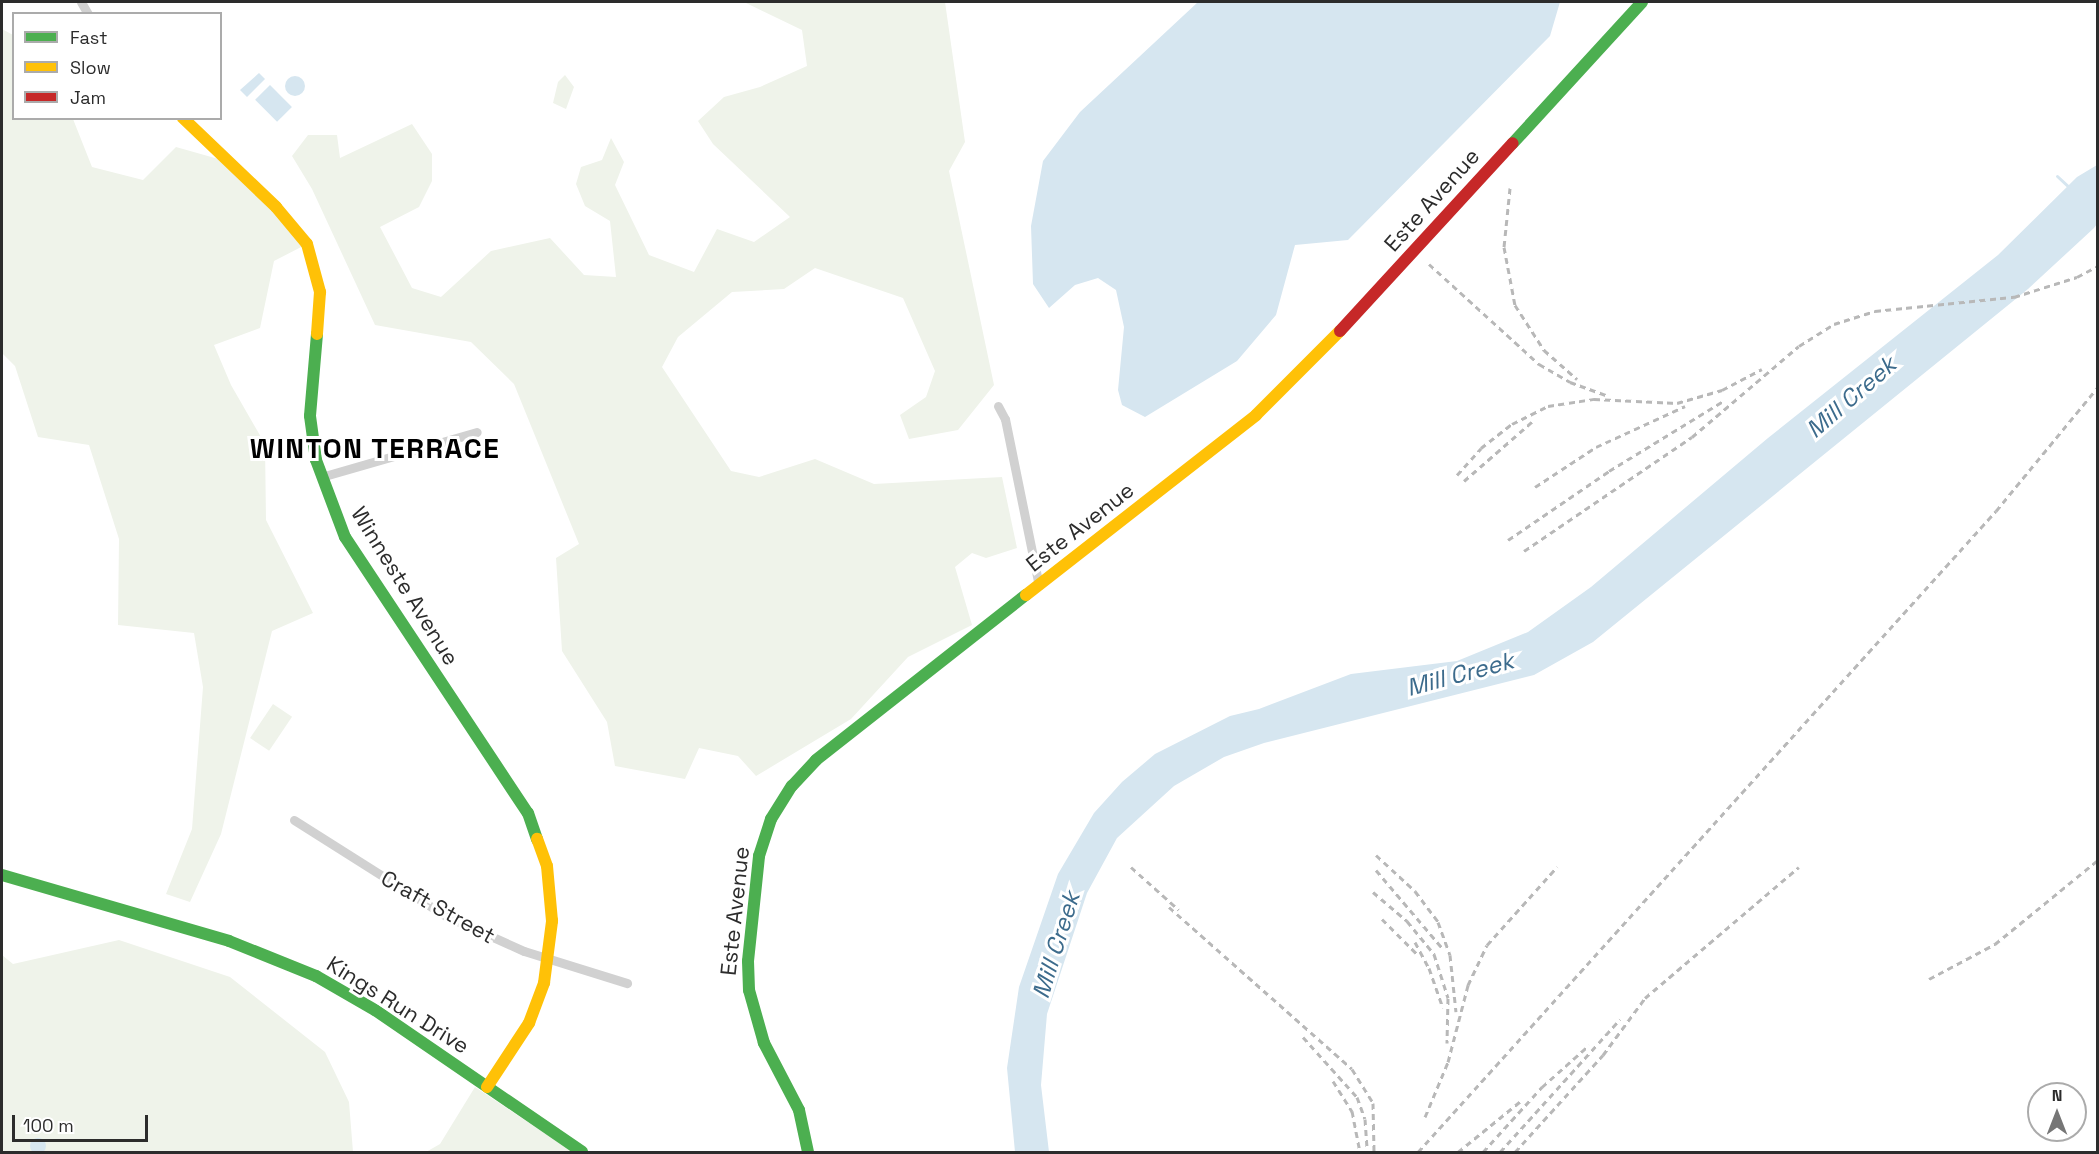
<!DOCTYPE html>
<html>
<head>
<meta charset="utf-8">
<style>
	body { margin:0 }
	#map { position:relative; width:2099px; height:1154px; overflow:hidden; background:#fff; font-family:"Space Grotesk",sans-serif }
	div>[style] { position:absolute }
	.green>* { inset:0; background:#eff3ea; transform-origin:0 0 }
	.water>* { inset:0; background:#d6e6f0; transform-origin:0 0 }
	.round { border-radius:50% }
	.stream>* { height:3px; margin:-1.5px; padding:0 1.5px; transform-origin:1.5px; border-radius:1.5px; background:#d6e6f0 }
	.street>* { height:9px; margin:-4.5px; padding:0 4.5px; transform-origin:4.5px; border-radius:4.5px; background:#d1d1d1 }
	.fast>* { height:12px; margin:-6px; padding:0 6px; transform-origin:6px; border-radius:6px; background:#4caf50 }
	.slow>* { height:12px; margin:-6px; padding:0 6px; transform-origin:6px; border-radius:6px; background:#ffc107 }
	.jam>* { height:12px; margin:-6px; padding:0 6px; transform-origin:6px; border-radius:6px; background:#c62828 }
	.rail>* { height:3px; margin-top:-1.5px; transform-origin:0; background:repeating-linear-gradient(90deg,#b8b8b8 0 6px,transparent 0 10.5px) }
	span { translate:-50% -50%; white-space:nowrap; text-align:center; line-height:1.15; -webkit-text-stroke:6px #fff; paint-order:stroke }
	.street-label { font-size:22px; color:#2c2c2c }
	.water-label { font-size:24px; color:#3c6b8c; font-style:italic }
	.district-label { font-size:28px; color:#000; font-weight:700; letter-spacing:1.5px }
	.frame { position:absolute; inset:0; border:3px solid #2c2c2c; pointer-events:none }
	.legend { position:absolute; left:12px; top:12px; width:210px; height:108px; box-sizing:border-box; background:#fff; border:2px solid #ababab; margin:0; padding:8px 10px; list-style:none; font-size:18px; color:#2c2c2c }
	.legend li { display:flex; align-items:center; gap:12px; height:30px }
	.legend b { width:30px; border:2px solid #ababab }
	.north { position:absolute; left:2027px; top:1082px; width:60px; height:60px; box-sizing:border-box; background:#fff; border:2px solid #ababab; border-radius:50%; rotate:0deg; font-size:16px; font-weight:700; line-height:24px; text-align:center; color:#2c2c2c }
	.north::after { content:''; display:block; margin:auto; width:21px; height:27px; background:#767676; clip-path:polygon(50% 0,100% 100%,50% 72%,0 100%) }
	.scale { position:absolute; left:12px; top:1115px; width:136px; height:27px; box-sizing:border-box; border:3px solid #2c2c2c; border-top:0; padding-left:8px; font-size:18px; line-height:21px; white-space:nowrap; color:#2c2c2c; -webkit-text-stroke:4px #fff; paint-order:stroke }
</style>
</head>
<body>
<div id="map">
	<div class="green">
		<i style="clip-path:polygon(744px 2px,945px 2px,965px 142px,949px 171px,994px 385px,958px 430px,909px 439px,900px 415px,926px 397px,935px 371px,903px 298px,815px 268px,784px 289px,732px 292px,678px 337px,662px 367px,731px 471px,759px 477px,815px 459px,874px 484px,1002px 477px,1017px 548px,986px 558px,972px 553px,955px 567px,972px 625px,908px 657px,851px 719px,756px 776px,738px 756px,699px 748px,685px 779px,615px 766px,607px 722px,562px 651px,556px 558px,579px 544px,514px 384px,471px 342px,375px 325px,312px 189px,292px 156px,308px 135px,337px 135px,340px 158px,412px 124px,432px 154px,432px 181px,419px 207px,380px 227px,412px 288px,441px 297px,491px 251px,550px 238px,584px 275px,616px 277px,610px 221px,585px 206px,576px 184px,581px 167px,602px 160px,611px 138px,624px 162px,615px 185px,649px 255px,694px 272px,717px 229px,754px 242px,790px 217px,713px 144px,698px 121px,724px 97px,760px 87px,807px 66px,802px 30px)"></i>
		<i style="clip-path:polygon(2px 29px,13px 35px,14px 118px,73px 119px,92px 167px,143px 180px,176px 147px,229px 162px,307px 244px,274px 261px,260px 328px,214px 345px,231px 385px,265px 444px,266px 520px,313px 613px,272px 631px,221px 834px,190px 902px,166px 894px,192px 829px,203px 687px,194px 633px,118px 625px,119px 539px,89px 445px,38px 437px,15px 366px,2px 353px)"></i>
		<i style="clip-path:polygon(565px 75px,574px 87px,566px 109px,553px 103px,558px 82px)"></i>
		<i style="left:273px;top:704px;width:23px;height:41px;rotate:34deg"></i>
		<i style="clip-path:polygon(119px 940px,230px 977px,325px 1052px,349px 1102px,353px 1152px,2px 1152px,2px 955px,13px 964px)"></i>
		<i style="clip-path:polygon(475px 1087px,573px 1152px,426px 1152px,440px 1144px)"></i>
	</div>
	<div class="water">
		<i style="clip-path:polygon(1198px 2px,1560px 2px,1550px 36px,1348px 240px,1295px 245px,1276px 315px,1237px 361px,1145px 417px,1122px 405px,1118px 390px,1124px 327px,1116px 290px,1098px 278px,1075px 285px,1049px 308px,1033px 284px,1031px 226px,1043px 161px,1080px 112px)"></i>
		<i style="clip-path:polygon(259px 73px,265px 79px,247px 97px,240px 90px)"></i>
		<i class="round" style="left:285px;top:76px;width:20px;height:20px"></i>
		<i style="left:270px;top:85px;width:31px;height:21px;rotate:45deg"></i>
		<i style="clip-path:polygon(2097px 165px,2097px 224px,2094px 228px,2028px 289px,1593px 642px,1534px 675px,1264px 743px,1224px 757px,1174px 786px,1117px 838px,1087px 893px,1047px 1014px,1041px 1085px,1049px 1152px,1015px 1152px,1007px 1068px,1019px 987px,1058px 874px,1094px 813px,1122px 782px,1155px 754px,1230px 716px,1259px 709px,1351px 674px,1457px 661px,1528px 632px,1591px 587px,1768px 438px,1998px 255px,2077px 177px)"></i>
		<i class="round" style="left:30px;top:1138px;width:16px;height:16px"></i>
	</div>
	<div class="stream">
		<i style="left:2057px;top:176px;width:16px;rotate:43deg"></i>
	</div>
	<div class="street">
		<i style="left:81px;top:2px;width:14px;rotate:60deg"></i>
		<i style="left:998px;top:406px;width:15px;rotate:62deg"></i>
		<i style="left:1005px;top:419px;width:170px;rotate:78.5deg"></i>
		<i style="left:321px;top:477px;width:162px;rotate:-16.1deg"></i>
		<i style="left:294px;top:820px;width:180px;rotate:32.3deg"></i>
		<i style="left:446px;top:916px;width:85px;rotate:24.2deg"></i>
		<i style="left:524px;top:951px;width:108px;rotate:17.3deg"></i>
	</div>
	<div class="fast">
		<i style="left:1513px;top:143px;width:191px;rotate:-47.5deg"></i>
		<i style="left:317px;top:334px;width:82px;rotate:94.9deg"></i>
		<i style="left:310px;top:416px;width:44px;rotate:82.2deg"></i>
		<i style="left:316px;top:460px;width:82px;rotate:69.4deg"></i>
		<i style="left:345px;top:537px;width:331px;rotate:56.5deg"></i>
		<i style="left:528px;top:813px;width:28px;rotate:71deg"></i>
		<i style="left:2px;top:875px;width:236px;rotate:16.2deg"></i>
		<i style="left:229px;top:941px;width:94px;rotate:21.9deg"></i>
		<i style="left:316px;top:976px;width:68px;rotate:30deg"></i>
		<i style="left:375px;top:1010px;width:251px;rotate:34.4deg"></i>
		<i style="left:808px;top:1152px;width:43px;rotate:-102.1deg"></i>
		<i style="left:799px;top:1110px;width:76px;rotate:-117.6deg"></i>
		<i style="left:764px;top:1043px;width:55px;rotate:-105.8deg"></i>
		<i style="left:749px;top:990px;width:29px;rotate:-92deg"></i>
		<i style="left:748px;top:961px;width:106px;rotate:-84deg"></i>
		<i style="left:759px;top:856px;width:39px;rotate:-72deg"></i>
		<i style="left:771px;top:819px;width:39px;rotate:-58deg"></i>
		<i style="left:792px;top:786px;width:35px;rotate:-47deg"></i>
		<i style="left:816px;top:760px;width:267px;rotate:-38.2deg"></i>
	</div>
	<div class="slow">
		<i style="left:183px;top:118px;width:129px;rotate:43.7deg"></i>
		<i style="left:276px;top:207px;width:48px;rotate:50deg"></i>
		<i style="left:307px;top:244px;width:50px;rotate:74.8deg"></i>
		<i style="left:320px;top:292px;width:42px;rotate:94.1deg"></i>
		<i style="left:1026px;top:595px;width:292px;rotate:-38deg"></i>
		<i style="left:1256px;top:415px;width:119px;rotate:-45deg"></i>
		<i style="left:487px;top:1087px;width:77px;rotate:-56.7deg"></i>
		<i style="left:529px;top:1023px;width:43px;rotate:-69.4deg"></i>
		<i style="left:544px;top:983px;width:63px;rotate:-82.6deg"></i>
		<i style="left:552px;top:921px;width:55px;rotate:-95.2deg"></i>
		<i style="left:547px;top:866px;width:29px;rotate:-110deg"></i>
	</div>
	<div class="jam">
		<i style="left:1340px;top:331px;width:255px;rotate:-47.4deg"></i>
	</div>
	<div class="rail">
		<i style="left:1510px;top:188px;width:59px;rotate:95.8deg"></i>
		<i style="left:1504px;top:247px;width:59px;rotate:79.3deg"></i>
		<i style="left:1515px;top:305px;width:54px;rotate:57.2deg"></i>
		<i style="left:1544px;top:350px;width:44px;rotate:41.3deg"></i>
		<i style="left:1429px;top:264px;width:149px;rotate:42.3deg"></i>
		<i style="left:1539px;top:364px;width:36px;rotate:30deg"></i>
		<i style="left:1570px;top:382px;width:38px;rotate:20deg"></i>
		<i style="left:1457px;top:475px;width:36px;rotate:-48deg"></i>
		<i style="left:1481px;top:448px;width:39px;rotate:-38deg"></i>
		<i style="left:1512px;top:424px;width:40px;rotate:-26.6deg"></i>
		<i style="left:1548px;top:406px;width:47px;rotate:-8.7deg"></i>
		<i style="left:1594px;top:399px;width:83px;rotate:2.8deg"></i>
		<i style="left:1677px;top:403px;width:47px;rotate:-16.1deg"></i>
		<i style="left:1722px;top:390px;width:45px;rotate:-27.7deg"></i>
		<i style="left:1464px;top:481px;width:93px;rotate:-41.1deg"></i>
		<i style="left:1535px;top:487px;width:73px;rotate:-33.3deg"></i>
		<i style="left:1596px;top:447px;width:98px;rotate:-24.7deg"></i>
		<i style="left:1508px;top:540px;width:122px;rotate:-34.3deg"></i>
		<i style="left:1609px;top:471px;width:136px;rotate:-31.5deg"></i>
		<i style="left:1524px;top:551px;width:203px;rotate:-34.2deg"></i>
		<i style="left:1692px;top:437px;width:140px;rotate:-40.4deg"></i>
		<i style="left:1799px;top:346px;width:41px;rotate:-32.2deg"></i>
		<i style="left:1834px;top:324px;width:43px;rotate:-17.6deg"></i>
		<i style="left:1875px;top:311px;width:140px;rotate:-5.8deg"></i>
		<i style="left:2014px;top:297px;width:66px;rotate:-17.6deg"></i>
		<i style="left:2077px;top:277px;width:24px;rotate:-28deg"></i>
		<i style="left:1376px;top:855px;width:53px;rotate:42.7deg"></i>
		<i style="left:1415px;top:891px;width:39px;rotate:53deg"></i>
		<i style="left:1438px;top:922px;width:35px;rotate:70deg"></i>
		<i style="left:1450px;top:955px;width:57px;rotate:84deg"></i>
		<i style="left:1131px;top:867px;width:64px;rotate:41.9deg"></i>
		<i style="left:1376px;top:870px;width:104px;rotate:49.7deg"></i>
		<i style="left:1373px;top:892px;width:45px;rotate:40.5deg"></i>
		<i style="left:1407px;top:921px;width:43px;rotate:50.7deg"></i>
		<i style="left:1434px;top:954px;width:46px;rotate:72.3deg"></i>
		<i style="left:1448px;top:998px;width:45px;rotate:91.3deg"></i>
		<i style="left:1169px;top:907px;width:244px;rotate:41.5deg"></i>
		<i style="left:1352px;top:1069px;width:40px;rotate:58deg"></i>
		<i style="left:1373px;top:1103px;width:49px;rotate:88.8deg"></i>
		<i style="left:1382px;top:919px;width:49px;rotate:45deg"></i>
		<i style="left:1415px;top:942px;width:30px;rotate:62deg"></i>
		<i style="left:1429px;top:968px;width:42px;rotate:70.7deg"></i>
		<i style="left:1929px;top:979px;width:75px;rotate:-27.9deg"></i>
		<i style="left:1995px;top:944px;width:133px;rotate:-39.2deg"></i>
		<i style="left:1303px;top:1037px;width:81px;rotate:48deg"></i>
		<i style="left:1357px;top:1097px;width:23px;rotate:70deg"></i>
		<i style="left:1365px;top:1119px;width:28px;rotate:86deg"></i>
		<i style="left:1333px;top:1081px;width:36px;rotate:58deg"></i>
		<i style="left:1352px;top:1111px;width:42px;rotate:79deg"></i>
		<i style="left:1425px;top:1117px;width:60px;rotate:-67.3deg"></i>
		<i style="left:1448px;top:1062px;width:80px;rotate:-75.4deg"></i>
		<i style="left:1468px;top:985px;width:44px;rotate:-64.6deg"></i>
		<i style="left:1487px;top:945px;width:105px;rotate:-48.1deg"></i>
		<i style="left:1418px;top:1152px;width:863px;rotate:-47.96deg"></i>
		<i style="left:1996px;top:511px;width:161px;rotate:-50.6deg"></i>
		<i style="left:1458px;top:1152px;width:82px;rotate:-39.1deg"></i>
		<i style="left:1483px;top:1152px;width:88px;rotate:-47.8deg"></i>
		<i style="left:1542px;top:1087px;width:63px;rotate:-41.8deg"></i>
		<i style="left:1500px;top:1152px;width:179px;rotate:-47.9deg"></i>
		<i style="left:1515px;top:1152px;width:131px;rotate:-47.8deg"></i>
		<i style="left:1603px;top:1055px;width:71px;rotate:-53.6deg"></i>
		<i style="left:1645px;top:998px;width:202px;rotate:-40.4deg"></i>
	</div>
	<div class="street-label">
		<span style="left:1432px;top:200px;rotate:-48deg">Este Avenue</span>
		<span style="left:1080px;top:527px;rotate:-38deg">Este Avenue</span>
		<span style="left:405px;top:586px;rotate:58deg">Winneste Avenue</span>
		<span style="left:438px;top:907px;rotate:29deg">Craft Street</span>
		<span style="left:735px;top:911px;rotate:-84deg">Este Avenue</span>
		<span style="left:398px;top:1005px;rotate:32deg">Kings Run Drive</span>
	</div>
	<div class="water-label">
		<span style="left:1851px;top:397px;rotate:-41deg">Mill Creek</span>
		<span style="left:1460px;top:674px;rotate:-15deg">Mill Creek</span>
		<span style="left:1056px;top:945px;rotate:-73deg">Mill Creek</span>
	</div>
	<div class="district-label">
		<span style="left:375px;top:448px">WINTON TERRACE</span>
	</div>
	<div class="frame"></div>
	<ul class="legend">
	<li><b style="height:8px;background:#4caf50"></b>Fast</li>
	<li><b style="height:8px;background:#ffc107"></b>Slow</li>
	<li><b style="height:8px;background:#c62828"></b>Jam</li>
	</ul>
	<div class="north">N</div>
	<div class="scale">100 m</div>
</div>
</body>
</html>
